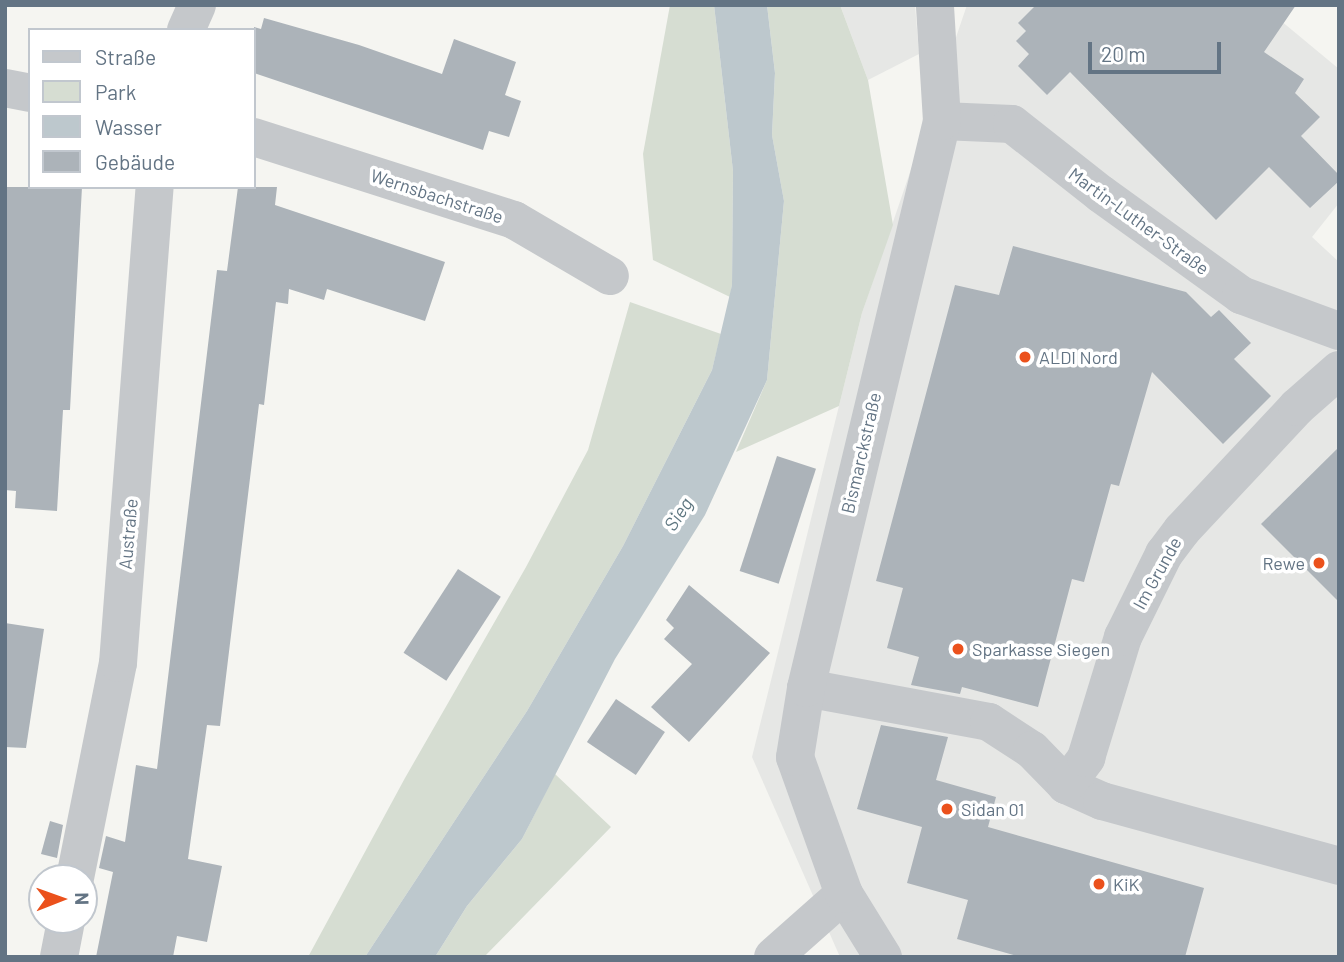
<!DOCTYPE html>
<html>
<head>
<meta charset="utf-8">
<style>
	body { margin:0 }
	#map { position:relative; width:1344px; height:962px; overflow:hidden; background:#f5f5f1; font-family:Barlow,sans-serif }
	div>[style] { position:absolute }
	.built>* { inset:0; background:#e6e7e5 }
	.green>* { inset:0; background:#d6ddd2 }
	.water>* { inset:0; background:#bdc8cd }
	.building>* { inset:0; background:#acb3b9; transform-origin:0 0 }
	.street>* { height:38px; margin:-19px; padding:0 19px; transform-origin:19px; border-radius:19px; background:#c5c8cb }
	.dots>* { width:19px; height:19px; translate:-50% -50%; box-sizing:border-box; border:4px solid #fff; border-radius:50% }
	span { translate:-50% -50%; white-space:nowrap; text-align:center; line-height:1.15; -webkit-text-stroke:7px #fff; paint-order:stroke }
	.street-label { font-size:18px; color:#637484 }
	.poi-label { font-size:18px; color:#637484 }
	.left { translate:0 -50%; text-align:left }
	.right { translate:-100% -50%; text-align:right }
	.water-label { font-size:19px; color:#5f7781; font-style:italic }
	.frame { position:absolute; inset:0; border:7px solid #637484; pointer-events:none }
	.legend { position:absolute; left:28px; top:28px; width:228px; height:161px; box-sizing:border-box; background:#fff; border:2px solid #c1c7ce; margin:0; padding:9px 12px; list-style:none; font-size:21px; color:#637484 }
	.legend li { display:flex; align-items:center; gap:14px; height:35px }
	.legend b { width:35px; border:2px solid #c1c7ce }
	.north { position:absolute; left:28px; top:864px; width:70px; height:70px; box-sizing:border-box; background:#fff; border:2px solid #c1c7ce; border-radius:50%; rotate:89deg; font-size:19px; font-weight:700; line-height:28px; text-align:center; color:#637484 }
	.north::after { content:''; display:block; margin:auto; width:24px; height:32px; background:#eb511c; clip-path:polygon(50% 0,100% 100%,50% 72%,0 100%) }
	.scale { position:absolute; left:1088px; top:42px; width:133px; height:32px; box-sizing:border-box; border:4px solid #637484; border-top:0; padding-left:9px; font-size:21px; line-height:24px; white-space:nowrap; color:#637484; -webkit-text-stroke:5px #fff; paint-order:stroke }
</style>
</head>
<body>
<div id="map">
	<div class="built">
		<i style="clip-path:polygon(840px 5px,915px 5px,919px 54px,868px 80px)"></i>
		<i style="clip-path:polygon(967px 5px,1262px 5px,1339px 69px,1339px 203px,1312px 237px,1339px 262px,1339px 957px,840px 957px,752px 757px,862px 313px)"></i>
	</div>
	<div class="green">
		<i style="clip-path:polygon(670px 5px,714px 5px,733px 171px,732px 285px,730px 297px,653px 260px,643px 154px)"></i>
		<i style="clip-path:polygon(767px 5px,840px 5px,868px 80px,893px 225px,862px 313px,839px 406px,736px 452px,767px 380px,784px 201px,772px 135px,775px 73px)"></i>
		<i style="clip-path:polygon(630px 302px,721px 334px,712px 370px,623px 546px,527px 711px,365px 957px,308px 957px,405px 778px,526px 567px,588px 450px)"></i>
		<i style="clip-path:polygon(555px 774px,611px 827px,484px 957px,435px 957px,467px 906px,522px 839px)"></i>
	</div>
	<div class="water">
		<i style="clip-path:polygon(714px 5px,767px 5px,775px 73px,772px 135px,784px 201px,767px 380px,705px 515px,615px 659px,522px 839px,467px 906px,435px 957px,365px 957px,527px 711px,623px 546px,712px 370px,732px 285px,733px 171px)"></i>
	</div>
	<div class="building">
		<i style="clip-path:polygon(1036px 5px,1296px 5px,1264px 52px,1304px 79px,1295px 93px,1320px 117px,1301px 136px,1339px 175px,1339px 181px,1310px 208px,1269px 167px,1216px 220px,1070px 72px,1047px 95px,1018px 66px,1029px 54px,1016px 41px,1026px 31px,1018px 23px)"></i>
		<i style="clip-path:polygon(264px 18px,359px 45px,442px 74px,454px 39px,516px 62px,505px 95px,521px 101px,509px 137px,489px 131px,483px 150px,254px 73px,254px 27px,261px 29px)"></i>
		<i style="clip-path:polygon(5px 187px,82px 187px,70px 410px,63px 410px,57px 511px,15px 508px,16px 491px,5px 490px)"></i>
		<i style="clip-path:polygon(238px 187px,277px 187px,275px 205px,445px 262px,425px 321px,327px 289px,324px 300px,289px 289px,288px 304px,276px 302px,264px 405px,259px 404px,220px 726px,207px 725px,188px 859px,222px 866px,207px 942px,177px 936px,173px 957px,96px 957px,113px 872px,99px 868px,106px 836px,125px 842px,136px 765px,157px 769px,217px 270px,227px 271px)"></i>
		<i style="clip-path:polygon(1013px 246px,1186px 292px,1211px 317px,1219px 310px,1251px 343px,1234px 359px,1271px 396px,1223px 444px,1152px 372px,1119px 486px,1111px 484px,1084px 582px,1072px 579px,1038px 707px,962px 687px,960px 694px,911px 685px,919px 657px,887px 648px,903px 588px,876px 581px,955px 285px,999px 295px)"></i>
		<i style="clip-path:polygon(1339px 447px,1339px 602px,1261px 524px)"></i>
		<i style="left:777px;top:456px;width:41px;height:121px;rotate:18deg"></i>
		<i style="left:458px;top:569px;width:51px;height:100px;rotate:33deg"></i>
		<i style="clip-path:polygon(689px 585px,770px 653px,689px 742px,651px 707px,692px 664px,664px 639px,674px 628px,666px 620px)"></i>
		<i style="clip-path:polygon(5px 623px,44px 629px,26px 748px,5px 747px)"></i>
		<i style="left:616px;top:699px;width:59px;height:52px;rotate:34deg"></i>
		<i style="clip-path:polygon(881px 725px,948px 737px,936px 780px,996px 797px,988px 827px,1204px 888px,1185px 957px,1021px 957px,957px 939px,968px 900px,907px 883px,922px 827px,857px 809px)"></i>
		<i style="clip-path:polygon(50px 821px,63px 825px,57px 858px,41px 854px)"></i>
	</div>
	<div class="street">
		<i style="left:186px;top:30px;width:27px;rotate:-66deg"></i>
		<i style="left:5px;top:88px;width:25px;rotate:11deg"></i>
		<i style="left:942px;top:121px;width:70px;rotate:2.5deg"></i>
		<i style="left:1012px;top:124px;width:113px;rotate:38.2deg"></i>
		<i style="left:1101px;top:194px;width:173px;rotate:35.8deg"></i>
		<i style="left:1241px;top:295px;width:104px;rotate:20.2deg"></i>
		<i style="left:254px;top:137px;width:273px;rotate:17.7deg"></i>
		<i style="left:514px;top:220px;width:111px;rotate:30.3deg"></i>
		<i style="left:806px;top:688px;width:186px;rotate:10.5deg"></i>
		<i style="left:989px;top:722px;width:51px;rotate:33.1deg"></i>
		<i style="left:1032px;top:750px;width:49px;rotate:45.8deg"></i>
		<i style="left:1066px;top:785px;width:39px;rotate:24deg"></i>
		<i style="left:1102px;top:801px;width:246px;rotate:15.3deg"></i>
		<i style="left:1066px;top:785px;width:34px;rotate:-53deg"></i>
		<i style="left:1086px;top:758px;width:127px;rotate:-73deg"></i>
		<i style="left:1123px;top:637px;width:93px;rotate:-63.7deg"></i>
		<i style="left:1164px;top:554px;width:30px;rotate:-53deg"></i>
		<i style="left:1182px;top:530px;width:168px;rotate:-46.9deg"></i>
		<i style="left:1297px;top:407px;width:56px;rotate:-41.4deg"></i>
		<i style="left:75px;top:878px;width:219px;rotate:-78.7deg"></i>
		<i style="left:118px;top:663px;width:477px;rotate:-85.6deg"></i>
		<i style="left:59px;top:957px;width:38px;rotate:-79deg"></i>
		<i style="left:773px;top:957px;width:95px;rotate:-41.6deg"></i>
		<i style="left:883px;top:957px;width:74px;rotate:-121.8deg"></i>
		<i style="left:844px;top:894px;width:145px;rotate:-109.7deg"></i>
		<i style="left:795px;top:757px;width:70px;rotate:-80.9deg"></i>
		<i style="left:806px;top:688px;width:583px;rotate:-76.51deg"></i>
		<i style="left:942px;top:121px;width:116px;rotate:-93.5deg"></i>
	</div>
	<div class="dots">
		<i style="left:1025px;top:357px;background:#eb511c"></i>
		<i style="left:1319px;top:563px;background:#eb511c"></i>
		<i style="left:958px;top:649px;background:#eb511c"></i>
		<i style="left:947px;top:809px;background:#eb511c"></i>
		<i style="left:1099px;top:884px;background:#eb511c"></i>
	</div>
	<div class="street-label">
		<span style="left:437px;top:196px;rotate:18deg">Wernsbachstraße</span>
		<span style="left:1139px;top:221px;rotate:36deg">Martin-Luther-Straße</span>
		<span style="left:861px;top:453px;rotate:-77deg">Bismarckstraße</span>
		<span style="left:128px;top:534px;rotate:-85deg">Austraße</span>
		<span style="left:1157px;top:573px;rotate:-61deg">Im Grunde</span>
	</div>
	<div class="poi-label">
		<span class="left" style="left:1039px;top:357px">ALDI Nord</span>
		<span class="right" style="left:1305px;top:563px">Rewe</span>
		<span class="left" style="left:972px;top:649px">Sparkasse Siegen</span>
		<span class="left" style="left:961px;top:809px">Sidan 01</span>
		<span class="left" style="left:1113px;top:884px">KiK</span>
	</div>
	<div class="water-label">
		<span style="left:678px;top:514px;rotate:-57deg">Sieg</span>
	</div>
	<div class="frame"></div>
	<ul class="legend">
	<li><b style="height:9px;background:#c5c8cb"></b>Straße</li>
	<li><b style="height:19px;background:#d6ddd2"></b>Park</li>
	<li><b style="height:19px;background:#bdc8cd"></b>Wasser</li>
	<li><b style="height:19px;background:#acb3b9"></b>Gebäude</li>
	</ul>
	<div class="north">N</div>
	<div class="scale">20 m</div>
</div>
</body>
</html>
